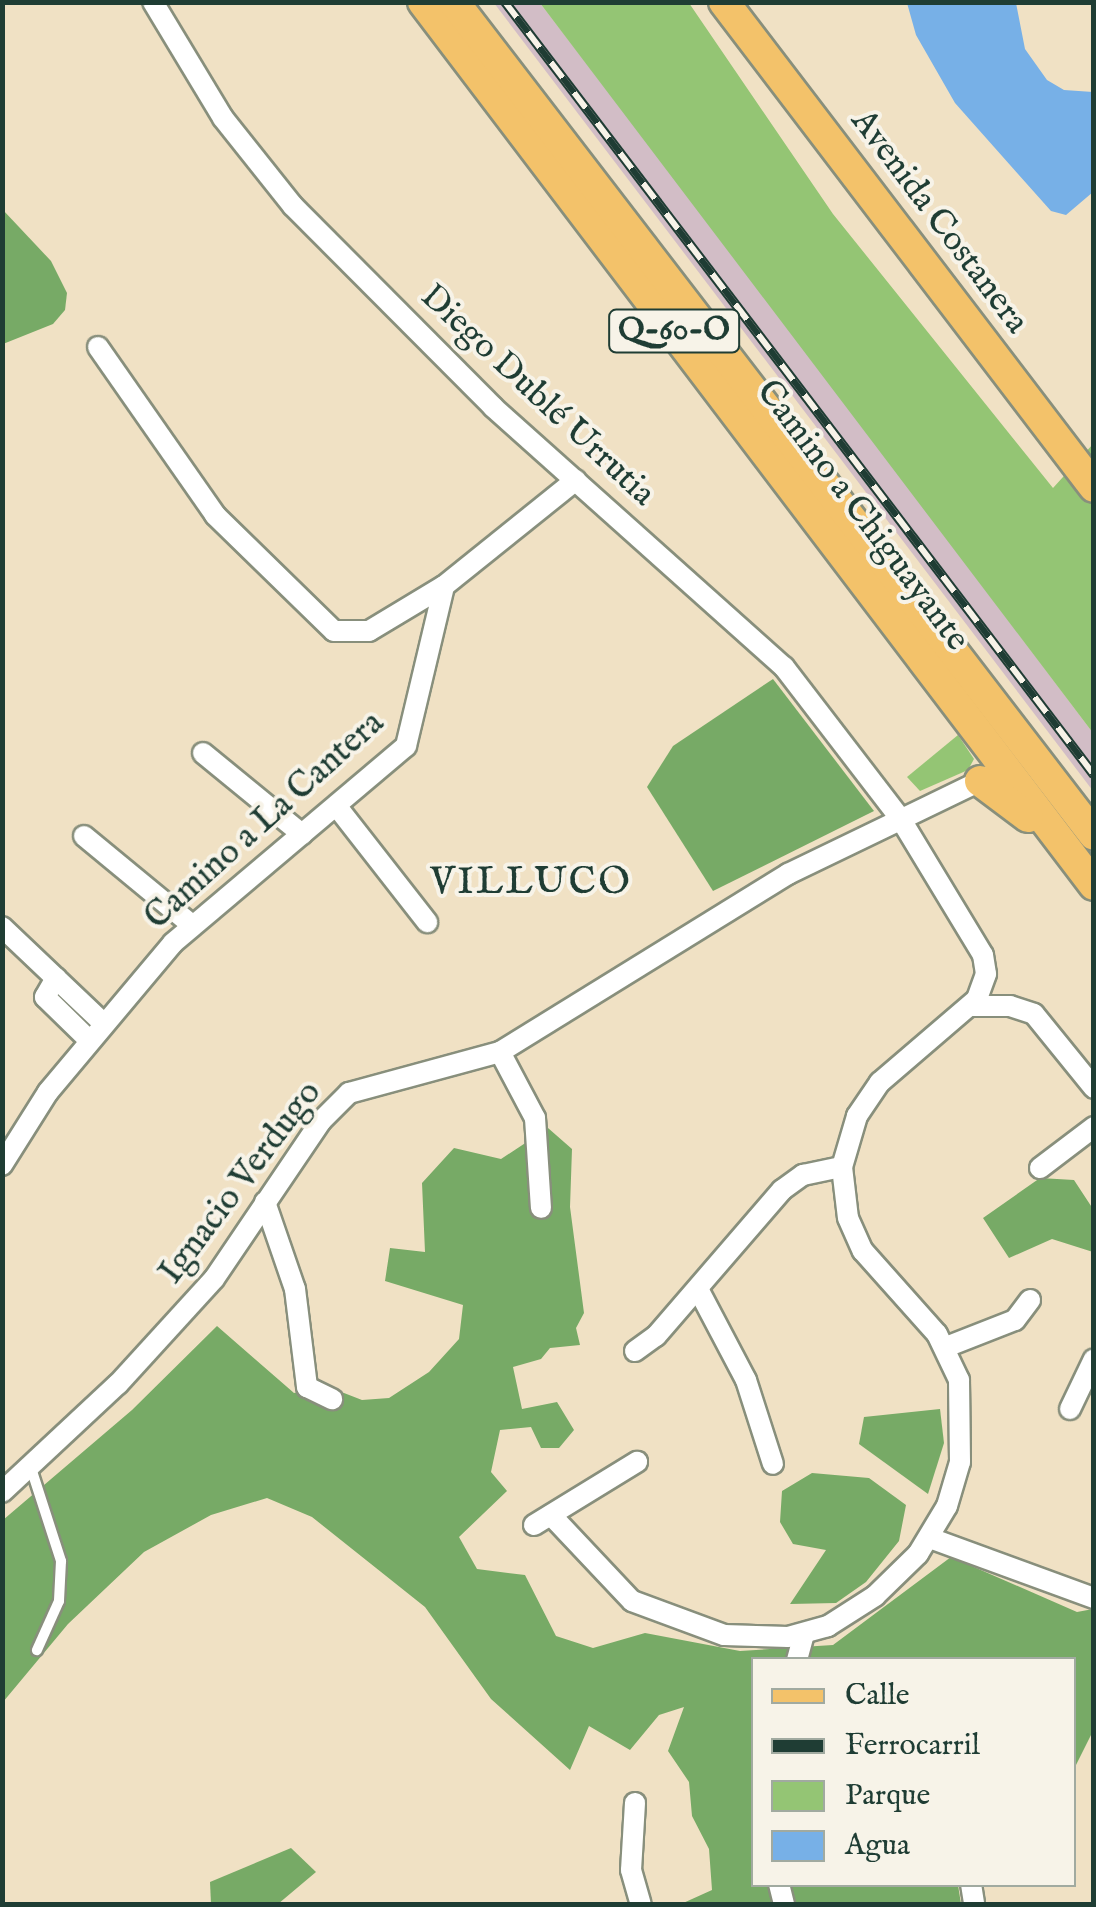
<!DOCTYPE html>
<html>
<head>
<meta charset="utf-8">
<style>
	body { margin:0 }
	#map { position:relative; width:1096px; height:1907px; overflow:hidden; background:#f0e1c4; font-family:"IM FELL English",serif }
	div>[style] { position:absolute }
	.industrial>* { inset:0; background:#d2bdc6 }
	.green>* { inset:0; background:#94c574 }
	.forest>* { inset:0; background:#7a6 }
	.water>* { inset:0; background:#77b0e7 }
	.roads { filter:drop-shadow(2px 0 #888f7c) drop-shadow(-2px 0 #888f7c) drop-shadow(0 2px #888f7c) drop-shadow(0 -2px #888f7c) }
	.lane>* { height:10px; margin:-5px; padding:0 5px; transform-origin:5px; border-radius:5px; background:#fff }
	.street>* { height:20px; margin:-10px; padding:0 10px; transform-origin:10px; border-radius:10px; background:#fff }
	.primary>* { height:30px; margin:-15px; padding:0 15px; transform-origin:15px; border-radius:15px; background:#f3c26a }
	.rail>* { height:10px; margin-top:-5px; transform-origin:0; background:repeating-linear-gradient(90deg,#f7f3e8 0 19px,#1f3d34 0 38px); box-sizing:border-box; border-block:2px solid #1f3d34 }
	span { translate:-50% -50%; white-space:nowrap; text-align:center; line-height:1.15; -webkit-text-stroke:8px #f7f3e8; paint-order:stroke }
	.shield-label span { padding:2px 8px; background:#f7f3e8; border:2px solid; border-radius:8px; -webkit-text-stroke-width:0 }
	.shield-label { font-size:32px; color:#1f3d34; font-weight:700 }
	.street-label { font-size:35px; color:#1f3d34 }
	.neighbourhood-label { font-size:38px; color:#1f3d34; letter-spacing:2.5px }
	.frame { position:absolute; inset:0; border:5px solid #1f3d34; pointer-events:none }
	.legend { position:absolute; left:751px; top:1657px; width:325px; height:230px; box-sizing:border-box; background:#f7f3e8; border:2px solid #a1aaa0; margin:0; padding:12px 18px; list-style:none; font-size:30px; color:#1f3d34 }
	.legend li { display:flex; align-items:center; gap:20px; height:50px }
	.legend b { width:50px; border:2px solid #a1aaa0 }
</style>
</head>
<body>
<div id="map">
	<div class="industrial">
		<i style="clip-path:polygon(494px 3px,540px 3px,735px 257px,1093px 733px,1093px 791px)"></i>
	</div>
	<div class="green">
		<i style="clip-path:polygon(540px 3px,689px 3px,833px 214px,1053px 488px,1093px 444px,1093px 733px)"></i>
		<i style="clip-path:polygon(958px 735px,974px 759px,968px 770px,920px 791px,907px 777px)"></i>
	</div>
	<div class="forest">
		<i style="clip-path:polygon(3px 210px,51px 261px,67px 293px,65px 310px,53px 324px,3px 344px)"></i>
		<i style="clip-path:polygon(773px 679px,874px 811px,713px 891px,647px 787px,673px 746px)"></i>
		<i style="clip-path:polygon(548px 1128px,572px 1149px,570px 1207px,584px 1313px,576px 1328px,580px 1345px,550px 1348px,541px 1359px,513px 1367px,522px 1409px,557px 1402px,574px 1430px,559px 1448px,541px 1448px,531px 1427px,500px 1430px,491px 1472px,507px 1491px,459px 1537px,477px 1569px,525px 1575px,556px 1636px,593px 1648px,645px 1633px,740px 1651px,833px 1645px,951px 1557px,1077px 1612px,1093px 1609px,1093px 1731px,1076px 1765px,1074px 1660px,754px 1660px,754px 1884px,958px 1885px,961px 1904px,681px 1904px,712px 1890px,709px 1849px,692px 1816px,689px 1782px,668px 1751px,684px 1707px,659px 1715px,630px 1750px,589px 1726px,570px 1770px,491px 1699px,425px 1607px,312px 1517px,267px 1498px,211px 1515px,144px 1552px,68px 1624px,3px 1702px,3px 1520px,132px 1410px,217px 1326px,294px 1393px,326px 1386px,362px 1400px,389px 1398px,429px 1372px,459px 1339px,463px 1305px,385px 1281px,390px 1248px,425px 1252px,422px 1183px,454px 1148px,501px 1159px)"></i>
		<i style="clip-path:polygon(1040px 1178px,1074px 1180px,1093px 1209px,1093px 1252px,1052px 1239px,1009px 1258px,983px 1218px)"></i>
		<i style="clip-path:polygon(940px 1409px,944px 1443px,928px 1494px,859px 1444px,864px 1417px)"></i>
		<i style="clip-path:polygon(812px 1473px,869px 1478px,906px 1505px,899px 1541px,866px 1582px,836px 1603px,790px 1604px,826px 1550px,793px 1544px,780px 1522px,782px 1491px)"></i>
		<i style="clip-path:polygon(291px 1848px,316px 1872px,278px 1904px,211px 1904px,210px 1882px)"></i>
	</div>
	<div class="water">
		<i style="clip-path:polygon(907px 3px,1016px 3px,1025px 49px,1047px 80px,1064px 90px,1093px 92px,1093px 192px,1066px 215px,1051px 211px,955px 103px,916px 35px)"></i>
	</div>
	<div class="roads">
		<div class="lane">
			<i style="left:31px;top:1468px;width:98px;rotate:72.1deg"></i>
			<i style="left:61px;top:1561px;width:40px;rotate:92.9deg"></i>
			<i style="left:59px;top:1601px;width:54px;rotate:114.2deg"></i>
		</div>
		<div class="street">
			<i style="left:153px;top:2px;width:135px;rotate:58.9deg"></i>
			<i style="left:223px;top:118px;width:112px;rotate:51.5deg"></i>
			<i style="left:293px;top:206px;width:284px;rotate:45.1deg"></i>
			<i style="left:493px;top:407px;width:390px;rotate:41.8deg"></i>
			<i style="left:784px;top:667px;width:190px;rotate:52.5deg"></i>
			<i style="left:900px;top:818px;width:160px;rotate:58.8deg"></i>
			<i style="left:983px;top:955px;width:19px;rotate:81deg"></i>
			<i style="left:986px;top:974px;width:27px;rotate:110deg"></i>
			<i style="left:977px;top:999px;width:128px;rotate:139.4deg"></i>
			<i style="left:880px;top:1082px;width:41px;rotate:124.1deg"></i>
			<i style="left:857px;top:1116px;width:53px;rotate:106.4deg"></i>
			<i style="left:842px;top:1167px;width:51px;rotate:83.3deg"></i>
			<i style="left:848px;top:1218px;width:36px;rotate:66deg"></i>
			<i style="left:863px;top:1251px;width:111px;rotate:48.3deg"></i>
			<i style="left:937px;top:1334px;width:51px;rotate:64.4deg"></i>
			<i style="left:959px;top:1380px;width:82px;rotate:89.3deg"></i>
			<i style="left:960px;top:1462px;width:46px;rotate:106.5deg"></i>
			<i style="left:947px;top:1506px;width:56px;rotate:121.1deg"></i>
			<i style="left:918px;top:1554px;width:60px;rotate:135.7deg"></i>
			<i style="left:875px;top:1596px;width:56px;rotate:147.4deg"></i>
			<i style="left:828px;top:1626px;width:41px;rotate:164.6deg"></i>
			<i style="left:788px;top:1637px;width:64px;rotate:-178.2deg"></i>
			<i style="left:724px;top:1635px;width:98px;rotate:-159.7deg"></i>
			<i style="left:632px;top:1601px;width:118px;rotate:-133.3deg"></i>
			<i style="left:98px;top:347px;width:205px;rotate:55.1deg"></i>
			<i style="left:215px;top:515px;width:166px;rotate:44.3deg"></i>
			<i style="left:334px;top:631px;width:35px"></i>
			<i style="left:369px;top:631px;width:87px;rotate:-31deg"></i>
			<i style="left:203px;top:753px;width:128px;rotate:39.3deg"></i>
			<i style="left:338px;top:808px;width:145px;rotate:52deg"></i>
			<i style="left:84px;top:836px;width:140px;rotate:39.5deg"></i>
			<i style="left:2px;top:927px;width:139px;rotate:43.5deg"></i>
			<i style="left:56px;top:978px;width:22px;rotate:120deg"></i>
			<i style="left:45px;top:997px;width:62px;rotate:44.3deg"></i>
			<i style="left:971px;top:1006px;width:39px"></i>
			<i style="left:1010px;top:1006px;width:25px;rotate:18deg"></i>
			<i style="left:1034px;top:1014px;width:95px;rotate:51deg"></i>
			<i style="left:500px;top:1052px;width:75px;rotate:62.1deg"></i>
			<i style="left:535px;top:1118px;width:90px;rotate:86.2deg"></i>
			<i style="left:2px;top:1165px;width:86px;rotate:-57.8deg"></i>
			<i style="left:48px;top:1092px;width:194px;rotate:-50deg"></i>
			<i style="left:173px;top:943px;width:305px;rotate:-40.2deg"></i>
			<i style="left:406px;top:746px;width:164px;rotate:-76.6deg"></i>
			<i style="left:444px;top:586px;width:169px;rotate:-38.8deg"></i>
			<i style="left:1040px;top:1168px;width:68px;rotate:-37.2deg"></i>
			<i style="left:265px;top:1202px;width:92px;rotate:71deg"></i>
			<i style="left:295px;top:1289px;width:99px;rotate:83deg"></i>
			<i style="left:307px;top:1387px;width:28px;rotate:26deg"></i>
			<i style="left:698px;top:1289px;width:103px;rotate:62.2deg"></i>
			<i style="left:746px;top:1380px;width:88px;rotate:72.2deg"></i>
			<i style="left:946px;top:1347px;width:74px;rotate:-21.4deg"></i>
			<i style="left:1015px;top:1320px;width:25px;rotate:-53deg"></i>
			<i style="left:635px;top:1351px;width:26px;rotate:-36deg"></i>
			<i style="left:656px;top:1336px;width:193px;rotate:-49.2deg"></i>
			<i style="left:782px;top:1190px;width:26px;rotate:-36deg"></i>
			<i style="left:803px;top:1175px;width:40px;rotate:-12deg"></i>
			<i style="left:1070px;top:1409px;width:55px;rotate:-64.4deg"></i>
			<i style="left:2px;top:1492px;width:158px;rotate:-43deg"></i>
			<i style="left:118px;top:1384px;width:142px;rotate:-47.6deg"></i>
			<i style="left:214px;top:1279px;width:191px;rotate:-55.9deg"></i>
			<i style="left:321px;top:1121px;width:40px;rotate:-45deg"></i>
			<i style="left:349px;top:1093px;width:156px;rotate:-15.2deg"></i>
			<i style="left:500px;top:1052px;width:339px;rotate:-31.7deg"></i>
			<i style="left:788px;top:874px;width:225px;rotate:-25.8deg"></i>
			<i style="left:534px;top:1525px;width:121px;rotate:-31.5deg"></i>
			<i style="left:930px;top:1538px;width:175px;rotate:20.1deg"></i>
			<i style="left:797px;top:1660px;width:27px;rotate:-75deg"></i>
			<i style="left:635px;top:1803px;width:67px;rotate:93.4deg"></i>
			<i style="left:631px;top:1870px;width:35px;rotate:74deg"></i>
			<i style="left:779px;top:1884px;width:21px;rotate:76deg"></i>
			<i style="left:971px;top:1884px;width:20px;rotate:81deg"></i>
		</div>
		<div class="primary">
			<i style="left:423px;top:2px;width:1109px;rotate:52.77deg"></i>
			<i style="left:454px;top:2px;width:1050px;rotate:52.46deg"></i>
			<i style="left:724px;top:2px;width:610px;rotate:52.66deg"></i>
			<i style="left:980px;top:781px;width:60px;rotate:36.9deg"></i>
		</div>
	</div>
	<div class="rail">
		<i style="left:505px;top:2px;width:972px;rotate:52.69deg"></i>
	</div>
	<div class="shield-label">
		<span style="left:674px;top:331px">Q-60-O</span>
	</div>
	<div class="street-label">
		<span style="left:939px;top:222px;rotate:53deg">Avenida Costanera</span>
		<span style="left:537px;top:396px;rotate:43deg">Diego Dublé Urrutia</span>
		<span style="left:862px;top:516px;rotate:53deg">Camino a Chiguayante</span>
		<span style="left:265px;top:821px;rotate:-42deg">Camino a La Cantera</span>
		<span style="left:241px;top:1183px;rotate:-53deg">Ignacio Verdugo</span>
	</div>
	<div class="neighbourhood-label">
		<span style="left:531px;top:884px">VILLUCO</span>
	</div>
	<div class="frame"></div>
	<ul class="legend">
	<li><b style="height:12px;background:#f3c26a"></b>Calle</li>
	<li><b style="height:12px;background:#1f3d34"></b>Ferrocarril</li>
	<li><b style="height:28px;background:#94c574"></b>Parque</li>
	<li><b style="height:28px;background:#77b0e7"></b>Agua</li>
	</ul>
</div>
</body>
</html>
